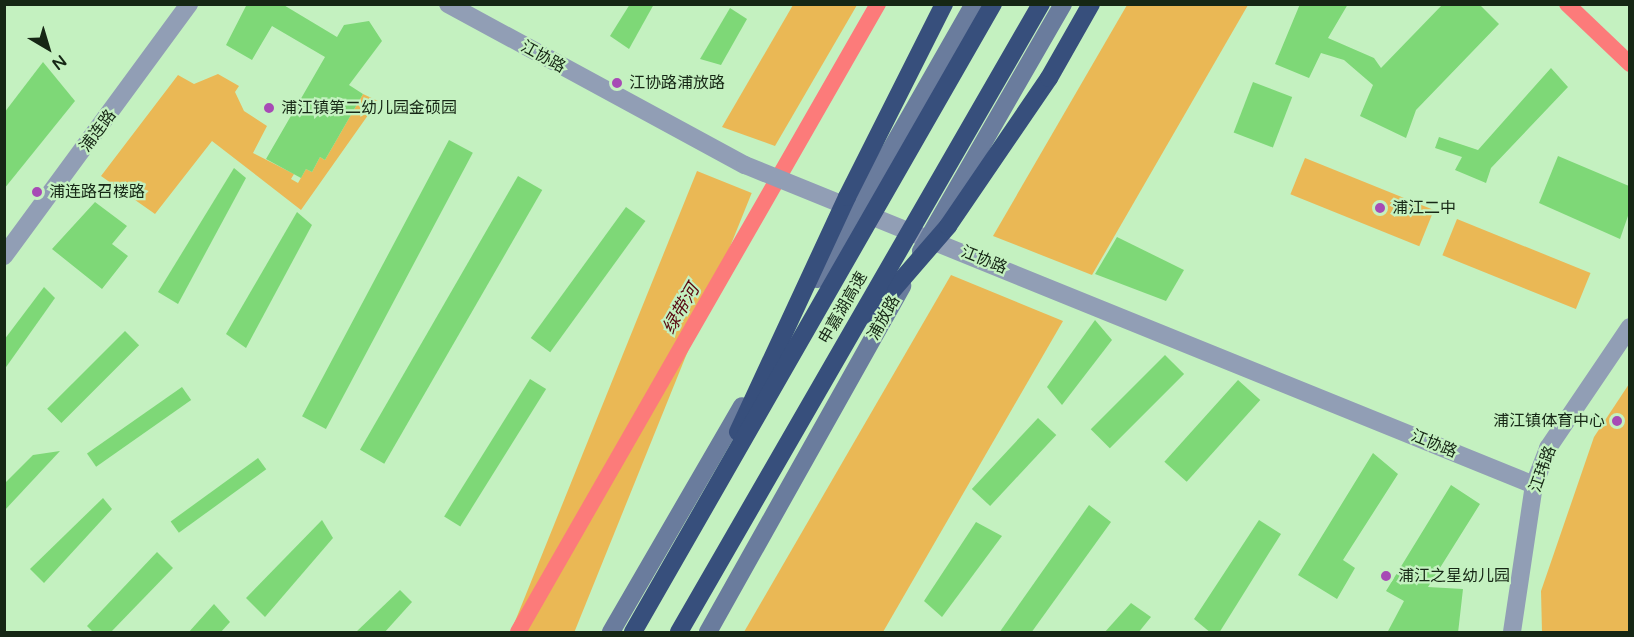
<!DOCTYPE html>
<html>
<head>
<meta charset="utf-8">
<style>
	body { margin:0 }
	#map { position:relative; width:1634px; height:637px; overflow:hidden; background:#c4f1c0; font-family:"Varela Round","Noto Sans SC",sans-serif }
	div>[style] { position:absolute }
	.green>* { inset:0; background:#eab855; transform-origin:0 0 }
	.canal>* { height:16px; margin:-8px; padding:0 8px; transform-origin:8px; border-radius:8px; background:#fc7b7a }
	.building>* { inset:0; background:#7ed877; transform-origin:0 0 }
	.street>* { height:18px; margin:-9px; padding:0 9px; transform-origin:9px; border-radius:9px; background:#919eb5 }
	.secondary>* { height:18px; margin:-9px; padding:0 9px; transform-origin:9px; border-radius:9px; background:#6a7c9d }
	.highway-bridge>* { height:18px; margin:-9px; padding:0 9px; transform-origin:9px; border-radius:9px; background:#374f7c }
	.dots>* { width:16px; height:16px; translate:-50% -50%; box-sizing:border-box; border:3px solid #c4f1c0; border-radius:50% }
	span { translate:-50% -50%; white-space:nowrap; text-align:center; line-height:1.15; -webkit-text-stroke:4.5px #c4f1c0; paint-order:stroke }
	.street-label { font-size:16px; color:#162715 }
	.poi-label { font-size:16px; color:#162715 }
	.left { translate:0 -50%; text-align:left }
	.right { translate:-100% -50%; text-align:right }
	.water-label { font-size:18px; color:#590610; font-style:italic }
	.frame { position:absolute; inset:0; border:6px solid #162715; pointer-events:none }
	.north { position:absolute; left:18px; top:18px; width:60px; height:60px; -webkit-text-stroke:4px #c4f1c0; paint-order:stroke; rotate:142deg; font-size:16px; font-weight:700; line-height:24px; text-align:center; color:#162715 }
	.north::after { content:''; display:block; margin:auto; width:21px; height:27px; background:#162715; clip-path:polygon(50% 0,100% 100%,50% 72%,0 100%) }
</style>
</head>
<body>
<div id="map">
	<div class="green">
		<i style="clip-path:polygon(793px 5px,857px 5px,775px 146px,722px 127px)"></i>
		<i style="clip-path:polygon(1127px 5px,1248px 5px,1092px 275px,993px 236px)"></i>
		<i style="clip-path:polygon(218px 74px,239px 86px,235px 92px,244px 111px,267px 126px,253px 153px,294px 174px,291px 179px,298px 183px,306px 169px,312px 172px,320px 157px,325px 160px,363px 94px,378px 101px,301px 210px,212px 141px,155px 214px,101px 176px,178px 75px,194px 84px)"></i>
		<i style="left:1305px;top:158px;width:139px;height:39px;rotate:22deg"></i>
		<i style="left:697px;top:171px;width:59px;height:530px;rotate:22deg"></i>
		<i style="left:1457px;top:219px;width:144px;height:39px;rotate:22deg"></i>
		<i style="clip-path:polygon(951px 275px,1063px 321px,883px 632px,744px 632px)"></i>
		<i style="clip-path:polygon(1629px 384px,1629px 632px,1542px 632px,1541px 591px,1594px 437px)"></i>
	</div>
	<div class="canal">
		<i style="left:1567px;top:4px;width:87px;rotate:43.6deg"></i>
		<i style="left:518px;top:632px;width:724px;rotate:-60.18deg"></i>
	</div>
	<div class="building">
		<i style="clip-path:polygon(247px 4px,282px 4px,337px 37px,344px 25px,369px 21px,382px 41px,349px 85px,363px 94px,325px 160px,320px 157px,312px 172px,306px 169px,301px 178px,266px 159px,325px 57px,272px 26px,252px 60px,226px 45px)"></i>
		<i style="clip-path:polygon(630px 4px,654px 4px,629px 49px,610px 36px)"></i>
		<i style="clip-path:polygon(1300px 4px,1348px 4px,1328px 38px,1374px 58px,1381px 68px,1443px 4px,1479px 4px,1499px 24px,1416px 110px,1406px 138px,1360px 116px,1373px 85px,1344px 60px,1321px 53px,1309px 78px,1275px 64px)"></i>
		<i style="clip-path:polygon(730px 8px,747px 19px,721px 65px,700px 59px)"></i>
		<i style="clip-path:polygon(43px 62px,75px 101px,4px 189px,4px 113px)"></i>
		<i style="clip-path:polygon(1551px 68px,1568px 87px,1491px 168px,1486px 183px,1455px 170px,1462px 157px,1435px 148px,1439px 137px,1478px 150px)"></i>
		<i style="left:1253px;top:82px;width:42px;height:54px;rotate:21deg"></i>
		<i style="left:449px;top:140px;width:27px;height:313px;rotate:28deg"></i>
		<i style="clip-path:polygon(1558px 156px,1629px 186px,1629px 213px,1620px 239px,1539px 203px)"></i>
		<i style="clip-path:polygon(234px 168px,246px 178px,178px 304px,158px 292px)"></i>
		<i style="left:518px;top:176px;width:28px;height:316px;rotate:30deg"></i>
		<i style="clip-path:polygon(95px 202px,127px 226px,112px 244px,128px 256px,102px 289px,52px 249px)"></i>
		<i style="left:626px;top:207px;width:24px;height:162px;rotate:36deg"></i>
		<i style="clip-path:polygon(297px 212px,312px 225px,246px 348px,226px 334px)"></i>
		<i style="clip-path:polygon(1117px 237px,1184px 270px,1166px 301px,1095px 274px)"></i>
		<i style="clip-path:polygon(44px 287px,55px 298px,4px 370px,4px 340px)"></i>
		<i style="clip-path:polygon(1095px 320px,1112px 340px,1062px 405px,1047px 387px)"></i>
		<i style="left:125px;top:331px;width:20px;height:110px;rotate:45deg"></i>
		<i style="left:1165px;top:355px;width:27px;height:105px;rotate:45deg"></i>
		<i style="left:530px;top:379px;width:19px;height:162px;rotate:32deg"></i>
		<i style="left:1238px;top:380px;width:30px;height:110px;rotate:42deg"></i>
		<i style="left:182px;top:387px;width:16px;height:116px;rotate:55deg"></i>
		<i style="left:1038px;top:418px;width:25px;height:97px;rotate:43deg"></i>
		<i style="clip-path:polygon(60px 451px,4px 511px,4px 484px,33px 455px)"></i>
		<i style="clip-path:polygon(1373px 453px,1398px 474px,1343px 560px,1355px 568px,1337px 599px,1298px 575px)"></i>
		<i style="left:258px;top:458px;width:14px;height:108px;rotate:54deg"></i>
		<i style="clip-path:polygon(1451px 485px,1480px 504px,1428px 587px,1463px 589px,1458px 633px,1387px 633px,1404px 601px,1386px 591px)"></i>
		<i style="clip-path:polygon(103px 498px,112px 509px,44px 583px,30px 569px)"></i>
		<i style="clip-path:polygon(1089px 505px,1111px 522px,1031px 633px,999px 633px)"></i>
		<i style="clip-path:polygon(322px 520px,333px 538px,265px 617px,246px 598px)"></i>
		<i style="clip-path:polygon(1259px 520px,1281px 534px,1219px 633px,1211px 633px,1194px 619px)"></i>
		<i style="clip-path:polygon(976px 522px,1002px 536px,942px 617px,924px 601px)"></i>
		<i style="clip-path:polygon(157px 552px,173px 568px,110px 633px,94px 633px,87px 626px)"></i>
		<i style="clip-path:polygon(400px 590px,412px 602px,384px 633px,355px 633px)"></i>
		<i style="clip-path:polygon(1131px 603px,1151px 617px,1138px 633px,1104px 633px)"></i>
		<i style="clip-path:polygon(214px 604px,230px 622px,220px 633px,188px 633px)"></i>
	</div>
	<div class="street">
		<i style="left:448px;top:4px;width:338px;rotate:28.5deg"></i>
		<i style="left:745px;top:165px;width:851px;rotate:22.08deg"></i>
		<i style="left:4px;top:256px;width:313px;rotate:-53.7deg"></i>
		<i style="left:1512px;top:632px;width:149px;rotate:-81.5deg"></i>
		<i style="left:1534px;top:485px;width:40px;rotate:-69deg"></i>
		<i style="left:1548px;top:448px;width:146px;rotate:-55.9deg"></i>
	</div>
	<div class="secondary">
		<i style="left:921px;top:251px;width:285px;rotate:-60.1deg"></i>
		<i style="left:817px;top:279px;width:317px;rotate:-60.3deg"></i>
		<i style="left:611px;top:632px;width:261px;rotate:-59.9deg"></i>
		<i style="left:708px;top:632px;width:397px;rotate:-60.7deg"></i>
	</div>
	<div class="highway-bridge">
		<i style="left:871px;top:315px;width:118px;rotate:-49.1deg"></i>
		<i style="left:948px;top:226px;width:179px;rotate:-55.7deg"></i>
		<i style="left:1049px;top:78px;width:85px;rotate:-60.4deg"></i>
		<i style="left:738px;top:432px;width:259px;rotate:-65.1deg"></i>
		<i style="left:847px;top:197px;width:216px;rotate:-63.3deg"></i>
		<i style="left:633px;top:632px;width:724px;rotate:-60.18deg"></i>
		<i style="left:679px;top:632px;width:725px;rotate:-60.04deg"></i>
	</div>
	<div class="dots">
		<i style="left:617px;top:83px;background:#a74bb5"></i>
		<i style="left:269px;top:108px;background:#a74bb5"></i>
		<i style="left:37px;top:192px;background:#a74bb5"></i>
		<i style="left:1380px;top:208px;background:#a74bb5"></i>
		<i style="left:1617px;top:421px;background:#a74bb5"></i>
		<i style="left:1386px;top:576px;background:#a74bb5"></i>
	</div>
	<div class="street-label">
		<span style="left:543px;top:57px;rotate:29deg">江协路</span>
		<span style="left:98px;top:131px;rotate:-53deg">浦连路</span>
		<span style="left:984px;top:260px;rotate:22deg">江协路</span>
		<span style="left:843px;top:308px;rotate:-60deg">申嘉湖高速</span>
		<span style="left:884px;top:318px;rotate:-61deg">浦放路</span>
		<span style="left:1434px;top:444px;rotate:22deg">江协路</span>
		<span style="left:1543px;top:469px;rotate:-70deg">江玮路</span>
	</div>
	<div class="poi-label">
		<span class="left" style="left:629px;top:83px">江协路浦放路</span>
		<span class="left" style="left:281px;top:108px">浦江镇第二幼儿园金硕园</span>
		<span class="left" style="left:49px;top:192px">浦连路召楼路</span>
		<span class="left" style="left:1392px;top:208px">浦江二中</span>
		<span class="right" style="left:1605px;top:421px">浦江镇体育中心</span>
		<span class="left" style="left:1398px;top:576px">浦江之星幼儿园</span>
	</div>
	<div class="water-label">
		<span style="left:681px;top:309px;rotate:-60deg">绿带河</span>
	</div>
	<div class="frame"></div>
	<div class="north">N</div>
</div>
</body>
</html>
